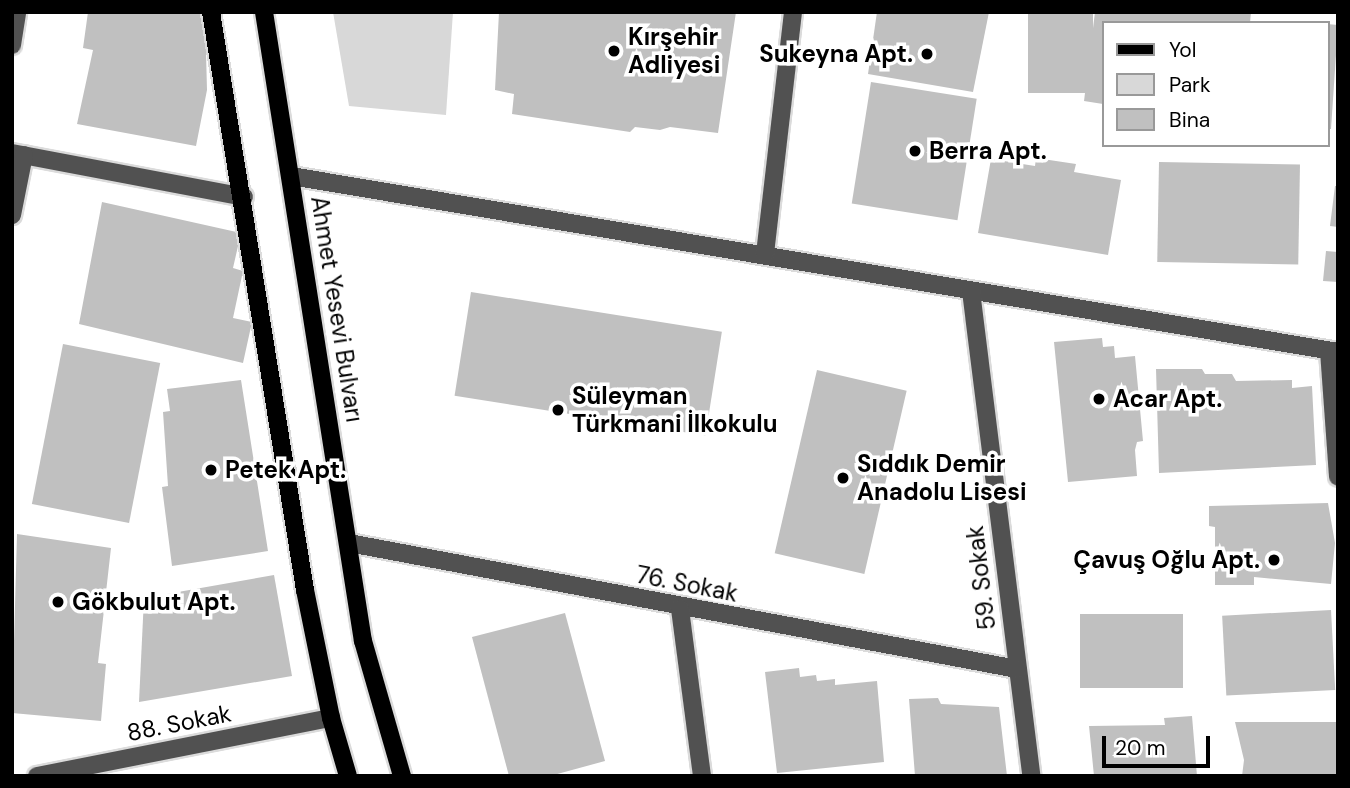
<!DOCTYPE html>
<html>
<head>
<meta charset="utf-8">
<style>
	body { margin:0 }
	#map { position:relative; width:1350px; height:788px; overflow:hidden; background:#fff; font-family:"DM Sans",sans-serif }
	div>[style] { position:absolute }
	.green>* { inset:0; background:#d8d8d8 }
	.building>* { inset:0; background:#c0c0c0; transform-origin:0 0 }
	.roads { filter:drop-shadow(2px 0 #dbdbdb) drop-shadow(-2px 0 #dbdbdb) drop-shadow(0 2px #dbdbdb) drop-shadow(0 -2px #dbdbdb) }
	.minor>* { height:18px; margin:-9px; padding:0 9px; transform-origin:9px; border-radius:9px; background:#515151 }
	.major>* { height:18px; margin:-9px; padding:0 9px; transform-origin:9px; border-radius:9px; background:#000 }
	.dots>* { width:19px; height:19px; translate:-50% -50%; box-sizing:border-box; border:4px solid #fff; border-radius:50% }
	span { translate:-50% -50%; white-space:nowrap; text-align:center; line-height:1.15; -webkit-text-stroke:7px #fff; paint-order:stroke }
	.poi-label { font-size:24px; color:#000; font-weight:700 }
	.left { translate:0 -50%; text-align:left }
	.right { translate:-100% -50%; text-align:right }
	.street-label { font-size:24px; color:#000 }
	.frame { position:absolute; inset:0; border:14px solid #000; pointer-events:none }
	.legend { position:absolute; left:1102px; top:21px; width:228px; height:126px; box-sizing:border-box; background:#fff; border:2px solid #999; margin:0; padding:9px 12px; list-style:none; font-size:21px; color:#000 }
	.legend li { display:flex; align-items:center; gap:14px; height:35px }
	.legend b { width:35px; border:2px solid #999 }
	.scale { position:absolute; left:1102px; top:736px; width:108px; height:32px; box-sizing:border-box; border:4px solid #000; border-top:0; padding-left:9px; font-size:21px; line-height:24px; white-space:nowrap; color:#000; -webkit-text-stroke:5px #fff; paint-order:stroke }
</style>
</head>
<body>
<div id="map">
	<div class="green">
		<i style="clip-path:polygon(333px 12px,453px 12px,446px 115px,349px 106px)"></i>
	</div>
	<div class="building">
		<i style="clip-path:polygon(88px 12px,205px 14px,207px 90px,196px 146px,77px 124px,93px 50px,83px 48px)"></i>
		<i style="clip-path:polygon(499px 12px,736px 12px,718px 133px,670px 127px,660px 130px,635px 127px,630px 132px,512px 114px,514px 94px,495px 90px)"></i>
		<i style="clip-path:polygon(877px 12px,989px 12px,973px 92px,868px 74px)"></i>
		<i style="left:1028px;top:12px;width:65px;height:81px"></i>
		<i style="clip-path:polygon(1095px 12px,1251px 12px,1250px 23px,1103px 23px,1103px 104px,1084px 101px)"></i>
		<i style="clip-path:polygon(1327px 24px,1338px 25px,1331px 129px,1327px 129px)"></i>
		<i style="left:871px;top:82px;width:107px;height:123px;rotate:9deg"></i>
		<i style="clip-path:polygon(1036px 158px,1076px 164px,1074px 172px,1121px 180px,1108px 255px,978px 233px,991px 159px,1035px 166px)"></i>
		<i style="left:1159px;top:162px;width:141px;height:100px;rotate:1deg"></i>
		<i style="clip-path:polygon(1335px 186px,1338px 186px,1338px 227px,1330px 226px)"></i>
		<i style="clip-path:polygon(102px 202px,241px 233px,233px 268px,243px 271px,233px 318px,252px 322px,243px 363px,79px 324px)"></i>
		<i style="clip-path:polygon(1326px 251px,1338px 252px,1338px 282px,1323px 281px)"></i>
		<i style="left:471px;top:292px;width:254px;height:105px;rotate:9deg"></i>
		<i style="clip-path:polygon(1102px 338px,1103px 347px,1114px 346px,1115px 358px,1135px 356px,1143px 441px,1137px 442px,1135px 450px,1137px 476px,1068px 482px,1054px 342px)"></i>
		<i style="left:63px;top:344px;width:99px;height:163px;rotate:11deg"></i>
		<i style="clip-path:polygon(1156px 369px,1202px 369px,1205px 374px,1232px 374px,1236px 381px,1292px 380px,1292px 388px,1312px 386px,1316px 465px,1159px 473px)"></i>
		<i style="left:817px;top:370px;width:92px;height:188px;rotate:13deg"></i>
		<i style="clip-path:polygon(241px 380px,268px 551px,172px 566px,162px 487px,168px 486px,163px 412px,170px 411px,167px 389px)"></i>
		<i style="clip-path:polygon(1328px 503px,1335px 543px,1331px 584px,1254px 577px,1254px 585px,1215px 585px,1215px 527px,1209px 526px,1209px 506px)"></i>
		<i style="clip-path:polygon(17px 534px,111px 548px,98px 663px,106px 664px,101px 721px,12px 713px)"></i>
		<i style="clip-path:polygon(274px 575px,292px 676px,139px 702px,144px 598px)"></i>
		<i style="left:1331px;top:610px;width:80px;height:109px;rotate:87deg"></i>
		<i style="clip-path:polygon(565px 613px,605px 761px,550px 776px,509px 776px,472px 637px)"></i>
		<i style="left:1080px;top:614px;width:103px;height:74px"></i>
		<i style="clip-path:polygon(799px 668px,800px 677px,816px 675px,817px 681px,835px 679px,835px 685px,877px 681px,884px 762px,777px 773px,765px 672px)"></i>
		<i style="clip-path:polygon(938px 698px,941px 704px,999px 707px,1007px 776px,915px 776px,909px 699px)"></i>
		<i style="clip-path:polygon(1192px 716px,1197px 776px,1094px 776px,1089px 726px,1165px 725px,1164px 718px)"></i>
		<i style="clip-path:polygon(1235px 722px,1338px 722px,1338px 776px,1242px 776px,1244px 760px)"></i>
	</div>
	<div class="roads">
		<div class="minor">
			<i style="left:12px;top:45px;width:33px;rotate:-81deg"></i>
			<i style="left:12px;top:153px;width:236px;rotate:10.7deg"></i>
			<i style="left:291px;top:176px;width:1062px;rotate:9.54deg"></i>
			<i style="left:12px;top:215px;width:61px;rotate:-78.7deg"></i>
			<i style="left:765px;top:254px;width:244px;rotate:-83.4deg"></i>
			<i style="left:971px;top:291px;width:489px;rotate:82.9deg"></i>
			<i style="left:1329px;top:351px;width:126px;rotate:85.9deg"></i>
			<i style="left:349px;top:543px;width:680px;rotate:10.68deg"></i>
			<i style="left:680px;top:609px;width:168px;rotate:82.5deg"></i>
			<i style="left:37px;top:776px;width:300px;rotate:-11.2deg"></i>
		</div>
		<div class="major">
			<i style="left:211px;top:12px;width:586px;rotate:80.76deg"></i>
			<i style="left:305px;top:590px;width:131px;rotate:78.5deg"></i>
			<i style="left:331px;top:718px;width:60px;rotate:73.7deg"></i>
			<i style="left:264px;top:12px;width:637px;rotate:81.06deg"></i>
			<i style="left:363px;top:641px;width:141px;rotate:73.9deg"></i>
		</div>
	</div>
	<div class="dots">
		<i style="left:614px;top:51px;background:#000"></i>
		<i style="left:927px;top:54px;background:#000"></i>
		<i style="left:915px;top:151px;background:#000"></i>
		<i style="left:1099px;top:399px;background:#000"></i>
		<i style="left:558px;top:410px;background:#000"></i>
		<i style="left:211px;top:470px;background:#000"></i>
		<i style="left:843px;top:478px;background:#000"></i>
		<i style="left:1274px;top:560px;background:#000"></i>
		<i style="left:58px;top:602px;background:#000"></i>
	</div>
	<div class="poi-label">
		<span class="left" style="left:628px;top:51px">Kırşehir<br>Adliyesi</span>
		<span class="right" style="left:913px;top:54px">Sukeyna Apt.</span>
		<span class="left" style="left:929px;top:151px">Berra Apt.</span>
		<span class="left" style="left:572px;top:410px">Süleyman<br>Türkmani İlkokulu</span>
		<span class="left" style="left:1113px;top:399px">Acar Apt.</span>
		<span class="left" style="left:857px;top:478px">Sıddık Demir<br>Anadolu Lisesi</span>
		<span class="left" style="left:225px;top:470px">Petek Apt.</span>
		<span class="right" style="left:1260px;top:560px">Çavuş Oğlu Apt.</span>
		<span class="left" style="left:72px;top:602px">Gökbulut Apt.</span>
	</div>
	<div class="street-label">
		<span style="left:337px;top:309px;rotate:81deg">Ahmet Yesevi Bulvarı</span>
		<span style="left:981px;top:578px;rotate:-97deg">59. Sokak</span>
		<span style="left:687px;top:584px;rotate:11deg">76. Sokak</span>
		<span style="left:179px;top:723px;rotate:-11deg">88. Sokak</span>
	</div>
	<div class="frame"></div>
	<ul class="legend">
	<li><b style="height:9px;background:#000"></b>Yol</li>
	<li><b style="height:19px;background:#d8d8d8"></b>Park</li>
	<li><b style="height:19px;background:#c0c0c0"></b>Bina</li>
	</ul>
	<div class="scale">20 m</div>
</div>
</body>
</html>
